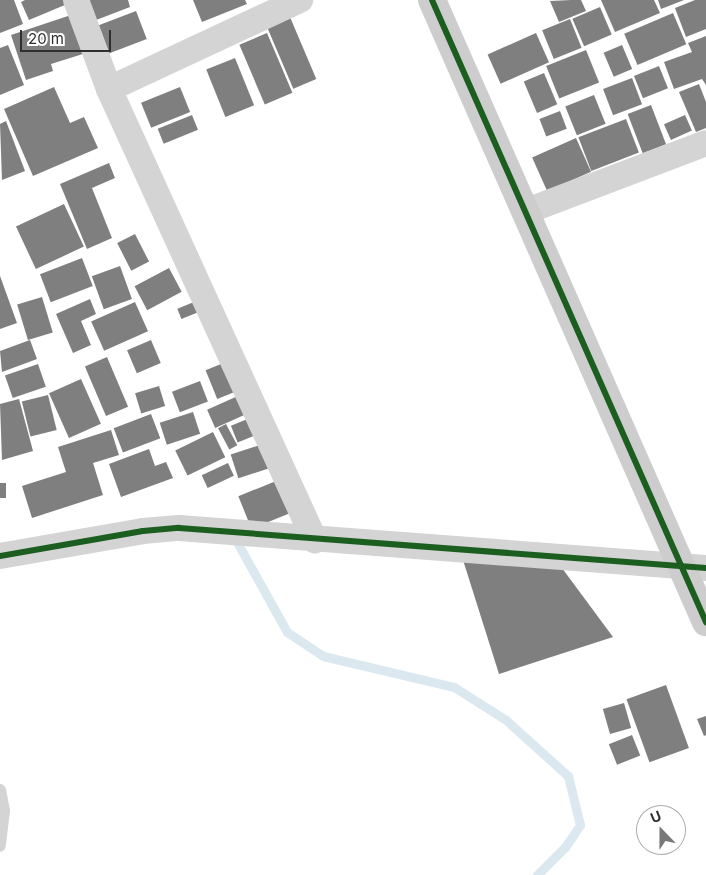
<!DOCTYPE html>
<html>
<head>
<meta charset="utf-8">
<style>
	body { margin:0 }
	#map { position:relative; width:706px; height:875px; overflow:hidden; background:#fff; font-family:Inter,sans-serif }
	div>[style] { position:absolute }
	.stream>* { height:9px; margin:-4.5px; padding:0 4.5px; transform-origin:4.5px; border-radius:4.5px; background:#dbe8f0 }
	.building>* { inset:0; background:#7f7f7f; transform-origin:0 0 }
	.lane>* { height:12px; margin:-6px; padding:0 6px; transform-origin:6px; border-radius:6px; background:#d4d4d4 }
	.street>* { height:26px; margin:-13px; padding:0 13px; transform-origin:13px; border-radius:13px; background:#d4d4d4 }
	.secondary>* { height:28px; margin:-14px; padding:0 14px; transform-origin:14px; border-radius:14px; background:#cdcdcd }
	.cycleway>* { height:6px; margin:-3px; padding:0 3px; transform-origin:3px; border-radius:3px; background:#1b5e20 }
	span { translate:-50% -50%; white-space:nowrap; text-align:center; line-height:1.15; -webkit-text-stroke:5px #fff; paint-order:stroke }
	.north { position:absolute; left:636px; top:805px; width:50px; height:50px; box-sizing:border-box; background:#fff; border:1px solid #acacac; border-radius:50%; rotate:338deg; font-size:14px; font-weight:700; line-height:20px; text-align:center; color:#2f2f2f }
	.north::after { content:''; display:block; margin:auto; width:18px; height:22px; background:#787878; clip-path:polygon(50% 0,100% 100%,50% 72%,0 100%) }
	.scale { position:absolute; left:20px; top:30px; width:91px; height:22px; box-sizing:border-box; border:2px solid #2f2f2f; border-top:0; padding-left:6px; font-size:15px; line-height:18px; white-space:nowrap; color:#2f2f2f; -webkit-text-stroke:4px #fff; paint-order:stroke }
</style>
</head>
<body>
<div id="map">
	<div class="stream">
		<i style="left:233px;top:535px;width:111px;rotate:60.9deg"></i>
		<i style="left:287px;top:632px;width:43px;rotate:33.7deg"></i>
		<i style="left:323px;top:656px;width:135px;rotate:13.3deg"></i>
		<i style="left:454px;top:687px;width:62px;rotate:32.4deg"></i>
		<i style="left:506px;top:720px;width:84px;rotate:42.1deg"></i>
		<i style="left:568px;top:776px;width:50px;rotate:76.2deg"></i>
		<i style="left:580px;top:825px;width:27px;rotate:124deg"></i>
		<i style="left:565px;top:847px;width:40px;rotate:135deg"></i>
	</div>
	<div class="building">
		<i style="clip-path:polygon(0 0,14px 0,23px 24px,0 33px)"></i>
		<i style="clip-path:polygon(25px 0,71px 0,72px 2px,29px 20px,21px 2px)"></i>
		<i style="clip-path:polygon(82px 0,128px 0,130px 7px,91px 22px)"></i>
		<i style="clip-path:polygon(193px 0,245px 0,247px 4px,202px 22px)"></i>
		<i style="clip-path:polygon(571px 0,581px 0,586px 11px,559px 22px,550px 1px)"></i>
		<i style="clip-path:polygon(601px 0,654px 0,660px 13px,615px 32px)"></i>
		<i style="clip-path:polygon(658px 0,684px 0,661px 9px)"></i>
		<i style="clip-path:polygon(695px 0,706px 0,706px 29px,686px 37px,675px 8px)"></i>
		<i style="left:600px;top:7px;width:30px;height:30px;rotate:67deg"></i>
		<i style="left:287px;top:10px;width:75px;height:25px;rotate:67deg"></i>
		<i style="left:136px;top:11px;width:30px;height:42px;rotate:69deg"></i>
		<i style="left:673px;top:13px;width:34px;height:53px;rotate:67deg"></i>
		<i style="clip-path:polygon(74px 14px,86px 53px,51px 64px,53px 71px,26px 80px,11px 35px)"></i>
		<i style="left:570px;top:19px;width:31px;height:30px;rotate:68deg"></i>
		<i style="left:267px;top:33px;width:65px;height:30px;rotate:67deg"></i>
		<i style="left:536px;top:33px;width:32px;height:53px;rotate:66deg"></i>
		<i style="clip-path:polygon(706px 36px,706px 85px,702px 79px,674px 89px,664px 62px,692px 52px,688px 43px)"></i>
		<i style="clip-path:polygon(8px 45px,24px 85px,0 95px,0 48px)"></i>
		<i style="left:622px;top:45px;width:26px;height:20px;rotate:67deg"></i>
		<i style="left:586px;top:50px;width:35px;height:43px;rotate:68deg"></i>
		<i style="left:235px;top:58px;width:51px;height:31px;rotate:68deg"></i>
		<i style="left:659px;top:66px;width:24px;height:27px;rotate:68deg"></i>
		<i style="left:544px;top:73px;width:34px;height:22px;rotate:67deg"></i>
		<i style="left:632px;top:78px;width:28px;height:31px;rotate:69deg"></i>
		<i style="clip-path:polygon(699px 84px,706px 102px,706px 128px,696px 132px,679px 92px)"></i>
		<i style="clip-path:polygon(54px 87px,70px 123px,84px 117px,98px 148px,33px 176px,4px 109px)"></i>
		<i style="left:180px;top:87px;width:27px;height:42px;rotate:68deg"></i>
		<i style="left:594px;top:95px;width:31px;height:31px;rotate:68deg"></i>
		<i style="left:651px;top:105px;width:42px;height:25px;rotate:69deg"></i>
		<i style="left:560px;top:111px;width:19px;height:22px;rotate:69deg"></i>
		<i style="left:192px;top:115px;width:16px;height:37px;rotate:68deg"></i>
		<i style="left:685px;top:115px;width:17px;height:23px;rotate:66deg"></i>
		<i style="left:626px;top:119px;width:36px;height:51px;rotate:69deg"></i>
		<i style="clip-path:polygon(6px 121px,25px 171px,2px 180px,0 124px)"></i>
		<i style="left:576px;top:138px;width:37px;height:48px;rotate:66deg"></i>
		<i style="clip-path:polygon(109px 163px,115px 178px,92px 188px,112px 238px,87px 249px,60px 184px)"></i>
		<i style="left:64px;top:204px;width:47px;height:53px;rotate:65deg"></i>
		<i style="left:135px;top:234px;width:31px;height:20px;rotate:63deg"></i>
		<i style="left:82px;top:258px;width:30px;height:45px;rotate:69deg"></i>
		<i style="left:120px;top:266px;width:35px;height:30px;rotate:70deg"></i>
		<i style="left:169px;top:268px;width:27px;height:39px;rotate:62deg"></i>
		<i style="clip-path:polygon(0 276px,17px 323px,0 329px)"></i>
		<i style="left:42px;top:297px;width:37px;height:26px;rotate:73deg"></i>
		<i style="clip-path:polygon(90px 299px,96px 314px,81px 321px,91px 345px,73px 353px,56px 314px)"></i>
		<i style="left:135px;top:302px;width:32px;height:48px;rotate:66deg"></i>
		<i style="left:194px;top:302px;width:11px;height:18px;rotate:68deg"></i>
		<i style="clip-path:polygon(30px 340px,37px 359px,2px 372px,0 351px)"></i>
		<i style="left:151px;top:340px;width:25px;height:26px;rotate:67deg"></i>
		<i style="left:107px;top:357px;width:54px;height:24px;rotate:67deg"></i>
		<i style="left:226px;top:362px;width:31px;height:22px;rotate:68deg"></i>
		<i style="left:38px;top:364px;width:24px;height:35px;rotate:71deg"></i>
		<i style="left:81px;top:379px;width:49px;height:35px;rotate:66deg"></i>
		<i style="left:200px;top:381px;width:22px;height:30px;rotate:69deg"></i>
		<i style="left:159px;top:386px;width:21px;height:25px;rotate:73deg"></i>
		<i style="left:48px;top:395px;width:36px;height:27px;rotate:76deg"></i>
		<i style="left:240px;top:395px;width:20px;height:36px;rotate:66deg"></i>
		<i style="clip-path:polygon(19px 399px,33px 451px,2px 460px,0 404px)"></i>
		<i style="left:193px;top:412px;width:23px;height:35px;rotate:72deg"></i>
		<i style="left:151px;top:414px;width:26px;height:40px;rotate:69deg"></i>
		<i style="left:255px;top:416px;width:18px;height:26px;rotate:68deg"></i>
		<i style="left:226px;top:424px;width:24px;height:9px;rotate:62deg"></i>
		<i style="clip-path:polygon(111px 430px,119px 455px,93px 463px,103px 495px,32px 518px,22px 486px,66px 472px,58px 447px)"></i>
		<i style="left:213px;top:432px;width:28px;height:42px;rotate:64deg"></i>
		<i style="left:263px;top:444px;width:25px;height:34px;rotate:72deg"></i>
		<i style="clip-path:polygon(149px 449px,155px 466px,166px 462px,173px 478px,121px 497px,109px 464px)"></i>
		<i style="left:228px;top:463px;width:14px;height:29px;rotate:65deg"></i>
		<i style="left:281px;top:479px;width:35px;height:46px;rotate:68deg"></i>
		<i style="left:0;top:483px;width:6px;height:15px"></i>
		<i style="clip-path:polygon(463px 560px,559px 564px,613px 637px,499px 674px)"></i>
		<i style="left:666px;top:685px;width:67px;height:42px;rotate:70deg"></i>
		<i style="left:624px;top:703px;width:26px;height:22px;rotate:74deg"></i>
		<i style="clip-path:polygon(706px 716px,706px 735px,704px 736px,697px 719px)"></i>
		<i style="left:632px;top:735px;width:22px;height:25px;rotate:68deg"></i>
	</div>
	<div class="lane">
		<i style="left:0;top:790px;width:21px;rotate:79deg"></i>
		<i style="left:4px;top:811px;width:35px;rotate:97deg"></i>
	</div>
	<div class="street">
		<i style="left:76px;top:0;width:95px;rotate:69.7deg"></i>
		<i style="left:109px;top:89px;width:496px;rotate:65.5deg"></i>
		<i style="left:109px;top:89px;width:211px;rotate:-25deg"></i>
		<i style="left:527px;top:211px;width:191px;rotate:-20.8deg"></i>
		<i style="left:0;top:556px;width:145px;rotate:-9.9deg"></i>
		<i style="left:143px;top:531px;width:36px;rotate:-5deg"></i>
		<i style="left:179px;top:528px;width:529px;rotate:4.34deg"></i>
	</div>
	<div class="secondary">
		<i style="left:432px;top:0;width:680px;rotate:66.23deg"></i>
	</div>
	<div class="cycleway">
		<i style="left:432px;top:0;width:680px;rotate:66.23deg"></i>
		<i style="left:0;top:556px;width:145px;rotate:-9.9deg"></i>
		<i style="left:143px;top:531px;width:36px;rotate:-5deg"></i>
		<i style="left:179px;top:528px;width:529px;rotate:4.34deg"></i>
	</div>
	<div class="north">U</div>
	<div class="scale">20 m</div>
</div>
</body>
</html>
